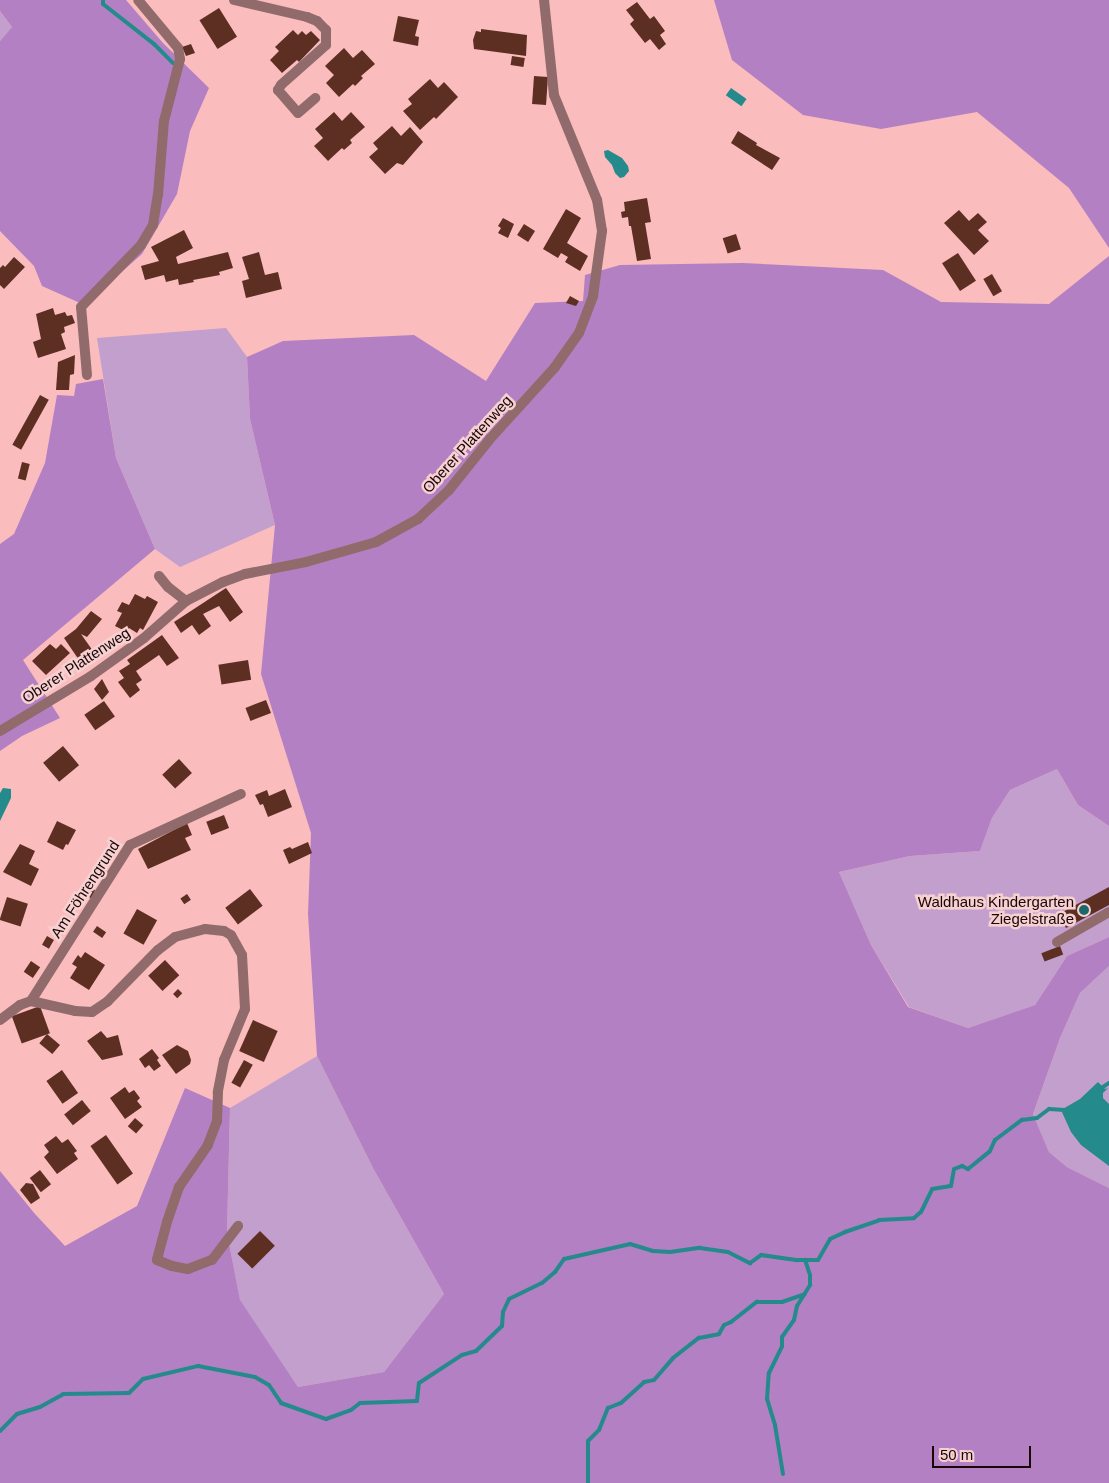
<!DOCTYPE html>
<html>
<head>
<meta charset="utf-8">
<style>
	body { margin:0 }
	#map { position:relative; width:1109px; height:1483px; overflow:hidden; background:#fabcbd; font-family:Arial,sans-serif }
	div>[style] { position:absolute }
	.green>* { inset:0; background:#c29fcd }
	.forest>* { inset:0; background:#b380c3 }
	.water>* { inset:0; background:#248a8c; transform-origin:0 0 }
	.stream>* { height:4px; margin:-2px; padding:0 2px; transform-origin:2px; border-radius:2px; background:#248a8c }
	.building>* { inset:0; background:#5d2f22; transform-origin:0 0 }
	.minor>* { height:10px; margin:-5px; padding:0 5px; transform-origin:5px; border-radius:5px; background:#916b6b }
	.dots>* { width:14px; height:14px; translate:-50% -50%; box-sizing:border-box; border:2px solid #f7d1d1; border-radius:50% }
	span { translate:-50% -50%; white-space:nowrap; text-align:center; line-height:1.15; -webkit-text-stroke:5px #f7d1d1; paint-order:stroke }
	.street-label { font-size:15px; color:#190607 }
	.poi-label { font-size:15px; color:#190607 }
	.right { translate:-100% -50%; text-align:right }
	.scale { position:absolute; left:932px; top:1446px; width:99px; height:22px; box-sizing:border-box; border:2px solid #190607; border-top:0; padding-left:6px; font-size:15px; line-height:18px; white-space:nowrap; color:#190607; -webkit-text-stroke:4px #f7d1d1; paint-order:stroke }
</style>
</head>
<body>
<div id="map">
	<div class="green">
		<i style="clip-path:polygon(0 11px,12px 27px,0 41px)"></i>
		<i style="clip-path:polygon(226px 328px,247px 357px,250px 419px,275px 525px,180px 567px,155px 549px,116px 458px,97px 338px)"></i>
		<i style="clip-path:polygon(1057px 769px,1078px 805px,1109px 826px,1109px 937px,1067px 956px,1035px 1005px,968px 1028px,909px 1007px,871px 945px,839px 872px,910px 856px,980px 851px,992px 818px,1010px 790px)"></i>
		<i style="clip-path:polygon(1109px 966px,1109px 1188px,1067px 1167px,1049px 1152px,1033px 1114px,1060px 1038px,1080px 993px)"></i>
		<i style="clip-path:polygon(317px 1056px,373px 1168px,444px 1294px,384px 1372px,298px 1387px,240px 1301px,227px 1233px,230px 1108px)"></i>
	</div>
	<div class="forest">
		<i style="clip-path:polygon(0 0,126px 0,163px 43px,209px 88px,190px 131px,177px 194px,142px 254px,92px 298px,80px 303px,42px 286px,34px 266px,0 231px,0 41px,12px 27px,0 11px)"></i>
		<i style="clip-path:polygon(714px 0,1109px 0,1109px 248px,1069px 188px,977px 112px,881px 129px,803px 115px,732px 60px)"></i>
		<i style="clip-path:polygon(1109px 256px,1109px 826px,1078px 805px,1057px 769px,1010px 790px,992px 818px,980px 851px,910px 856px,839px 872px,871px 945px,908px 1007px,968px 1028px,1035px 1005px,1067px 956px,1109px 937px,1109px 966px,1080px 993px,1060px 1038px,1033px 1114px,1049px 1152px,1067px 1167px,1109px 1188px,1109px 1483px,0 1483px,0 1171px,35px 1214px,65px 1246px,137px 1206px,185px 1088px,230px 1108px,227px 1233px,240px 1300px,298px 1387px,384px 1372px,444px 1294px,373px 1168px,317px 1056px,308px 914px,311px 833px,261px 674px,275px 525px,250px 419px,247px 357px,283px 341px,414px 335px,486px 381px,535px 303px,583px 301px,585px 275px,620px 265px,743px 263px,883px 270px,941px 302px,1049px 304px)"></i>
		<i style="clip-path:polygon(103px 379px,116px 458px,155px 549px,23px 660px,60px 718px,22px 736px,0 751px,0 544px,14px 534px,45px 463px,57px 395px,74px 396px,76px 384px)"></i>
	</div>
	<div class="water">
		<i style="left:731px;top:88px;width:19px;height:9px;rotate:35deg"></i>
		<i style="clip-path:polygon(608px 150px,622px 158px,628px 166px,629px 171px,624px 177px,620px 178px,615px 173px,612px 165px,605px 157px,604px 151px)"></i>
		<i style="clip-path:polygon(3px 788px,11px 789px,11px 798px,0 821px,0 793px)"></i>
		<i style="clip-path:polygon(1098px 1082px,1105px 1089px,1108px 1088px,1103px 1093px,1103px 1098px,1109px 1104px,1109px 1166px,1081px 1145px,1071px 1132px,1061px 1110px,1080px 1099px)"></i>
	</div>
	<div class="stream">
		<i style="left:103px;top:0;width:4px;rotate:90deg"></i>
		<i style="left:103px;top:4px;width:65px;rotate:38.1deg"></i>
		<i style="left:154px;top:44px;width:27px;rotate:45deg"></i>
		<i style="left:1100px;top:1089px;width:11px;rotate:-34deg"></i>
		<i style="left:0;top:1431px;width:24px;rotate:-45deg"></i>
		<i style="left:17px;top:1414px;width:24px;rotate:-17deg"></i>
		<i style="left:40px;top:1407px;width:26px;rotate:-29deg"></i>
		<i style="left:63px;top:1394px;width:66px;rotate:-0.9deg"></i>
		<i style="left:129px;top:1393px;width:20px;rotate:-45deg"></i>
		<i style="left:143px;top:1379px;width:57px;rotate:-13.3deg"></i>
		<i style="left:198px;top:1366px;width:58px;rotate:10.9deg"></i>
		<i style="left:255px;top:1377px;width:16px;rotate:30deg"></i>
		<i style="left:269px;top:1385px;width:22px;rotate:56deg"></i>
		<i style="left:281px;top:1403px;width:48px;rotate:19.6deg"></i>
		<i style="left:326px;top:1419px;width:27px;rotate:-20deg"></i>
		<i style="left:351px;top:1410px;width:11px;rotate:-38deg"></i>
		<i style="left:360px;top:1403px;width:57px;rotate:-2deg"></i>
		<i style="left:417px;top:1401px;width:18px;rotate:-84deg"></i>
		<i style="left:419px;top:1383px;width:51px;rotate:-33.1deg"></i>
		<i style="left:462px;top:1355px;width:15px;rotate:-16deg"></i>
		<i style="left:476px;top:1351px;width:36px;rotate:-44deg"></i>
		<i style="left:502px;top:1326px;width:14px;rotate:-86deg"></i>
		<i style="left:503px;top:1312px;width:14px;rotate:-65deg"></i>
		<i style="left:509px;top:1299px;width:37px;rotate:-26deg"></i>
		<i style="left:542px;top:1283px;width:17px;rotate:-40deg"></i>
		<i style="left:555px;top:1272px;width:16px;rotate:-55deg"></i>
		<i style="left:564px;top:1259px;width:68px;rotate:-12.8deg"></i>
		<i style="left:630px;top:1244px;width:24px;rotate:17deg"></i>
		<i style="left:653px;top:1251px;width:17px;rotate:3deg"></i>
		<i style="left:670px;top:1252px;width:30px;rotate:-8deg"></i>
		<i style="left:700px;top:1248px;width:28px;rotate:8deg"></i>
		<i style="left:728px;top:1252px;width:25px;rotate:27deg"></i>
		<i style="left:750px;top:1263px;width:14px;rotate:-36deg"></i>
		<i style="left:761px;top:1255px;width:37px;rotate:8deg"></i>
		<i style="left:798px;top:1260px;width:20px"></i>
		<i style="left:818px;top:1260px;width:24px;rotate:-60deg"></i>
		<i style="left:830px;top:1239px;width:17px;rotate:-25deg"></i>
		<i style="left:845px;top:1232px;width:36px;rotate:-19deg"></i>
		<i style="left:879px;top:1220px;width:35px;rotate:-3deg"></i>
		<i style="left:914px;top:1218px;width:9px;rotate:-41deg"></i>
		<i style="left:921px;top:1212px;width:25px;rotate:-64deg"></i>
		<i style="left:932px;top:1189px;width:19px;rotate:-9deg"></i>
		<i style="left:951px;top:1186px;width:17px;rotate:-80deg"></i>
		<i style="left:954px;top:1169px;width:9px;rotate:-21deg"></i>
		<i style="left:962px;top:1166px;width:7px;rotate:27deg"></i>
		<i style="left:968px;top:1169px;width:28px;rotate:-39deg"></i>
		<i style="left:990px;top:1151px;width:12px;rotate:-66deg"></i>
		<i style="left:995px;top:1140px;width:34px;rotate:-37deg"></i>
		<i style="left:1022px;top:1120px;width:15px;rotate:-8deg"></i>
		<i style="left:1037px;top:1118px;width:15px;rotate:-37deg"></i>
		<i style="left:1049px;top:1109px;width:16px;rotate:4deg"></i>
		<i style="left:783px;top:1474px;width:50px;rotate:-99.3deg"></i>
		<i style="left:775px;top:1425px;width:27px;rotate:-107deg"></i>
		<i style="left:767px;top:1399px;width:26px;rotate:-86deg"></i>
		<i style="left:769px;top:1373px;width:30px;rotate:-64deg"></i>
		<i style="left:782px;top:1346px;width:9px;rotate:-90deg"></i>
		<i style="left:782px;top:1337px;width:21px;rotate:-55deg"></i>
		<i style="left:794px;top:1320px;width:14px;rotate:-78deg"></i>
		<i style="left:797px;top:1306px;width:25px;rotate:-58deg"></i>
		<i style="left:810px;top:1285px;width:10px;rotate:-90deg"></i>
		<i style="left:810px;top:1275px;width:16px;rotate:-108deg"></i>
		<i style="left:588px;top:1483px;width:42px;rotate:-90deg"></i>
		<i style="left:588px;top:1441px;width:16px;rotate:-45deg"></i>
		<i style="left:599px;top:1430px;width:24px;rotate:-68deg"></i>
		<i style="left:608px;top:1408px;width:14px;rotate:-21deg"></i>
		<i style="left:621px;top:1403px;width:31px;rotate:-42deg"></i>
		<i style="left:644px;top:1382px;width:10px;rotate:-11deg"></i>
		<i style="left:654px;top:1380px;width:29px;rotate:-49deg"></i>
		<i style="left:673px;top:1358px;width:33px;rotate:-38deg"></i>
		<i style="left:699px;top:1338px;width:20px;rotate:-11deg"></i>
		<i style="left:719px;top:1334px;width:10px;rotate:-61deg"></i>
		<i style="left:724px;top:1325px;width:8px;rotate:-23deg"></i>
		<i style="left:731px;top:1322px;width:33px;rotate:-38deg"></i>
		<i style="left:757px;top:1302px;width:25px"></i>
		<i style="left:782px;top:1302px;width:24px;rotate:-19deg"></i>
	</div>
	<div class="building">
		<i style="clip-path:polygon(637px 2px,650px 19px,654px 16px,665px 31px,660px 35px,666px 44px,659px 50px,650px 39px,645px 43px,630px 24px,634px 20px,626px 10px)"></i>
		<i style="left:219px;top:8px;width:34px;height:23px;rotate:58deg"></i>
		<i style="clip-path:polygon(398px 16px,419px 20px,415px 36px,419px 37px,418px 46px,393px 41px)"></i>
		<i style="clip-path:polygon(481px 29px,527px 35px,526px 56px,474px 49px,473px 40px,476px 31px,481px 32px)"></i>
		<i style="clip-path:polygon(293px 30px,298px 35px,302px 31px,306px 35px,311px 31px,320px 40px,299px 62px,297px 60px,282px 73px,270px 60px,279px 51px,275px 47px)"></i>
		<i style="clip-path:polygon(191px 44px,195px 53px,186px 56px,182px 47px)"></i>
		<i style="clip-path:polygon(344px 48px,353px 58px,362px 50px,375px 64px,361px 76px,363px 78px,355px 86px,353px 84px,339px 97px,326px 83px,334px 75px,325px 66px)"></i>
		<i style="left:512px;top:56px;width:13px;height:9px;rotate:9deg"></i>
		<i style="left:534px;top:76px;width:14px;height:28px;rotate:4deg"></i>
		<i style="clip-path:polygon(430px 79px,438px 88px,444px 82px,458px 97px,436px 119px,434px 117px,420px 130px,403px 111px,412px 104px,408px 99px)"></i>
		<i style="clip-path:polygon(334px 112px,342px 121px,351px 112px,365px 127px,350px 140px,352px 143px,344px 150px,342px 148px,328px 161px,314px 146px,323px 138px,315px 129px)"></i>
		<i style="clip-path:polygon(392px 126px,401px 136px,410px 127px,423px 142px,403px 165px,397px 163px,385px 174px,369px 157px,378px 149px,373px 143px)"></i>
		<i style="clip-path:polygon(738px 131px,757px 143px,756px 145px,780px 158px,772px 170px,731px 143px)"></i>
		<i style="clip-path:polygon(647px 198px,651px 222px,645px 223px,651px 259px,637px 261px,631px 226px,629px 226px,628px 217px,622px 218px,621px 212px,625px 211px,624px 202px)"></i>
		<i style="clip-path:polygon(566px 209px,581px 218px,567px 243px,588px 256px,580px 271px,565px 262px,568px 257px,561px 253px,558px 258px,543px 249px)"></i>
		<i style="clip-path:polygon(959px 210px,969px 221px,978px 213px,987px 222px,978px 230px,989px 241px,974px 255px,944px 223px)"></i>
		<i style="clip-path:polygon(503px 218px,514px 224px,508px 238px,498px 233px,501px 228px,498px 226px)"></i>
		<i style="left:524px;top:224px;width:13px;height:13px;rotate:32deg"></i>
		<i style="clip-path:polygon(184px 230px,193px 248px,176px 257px,178px 264px,228px 252px,233px 268px,219px 272px,220px 275px,193px 280px,194px 282px,179px 285px,178px 279px,166px 282px,164px 275px,145px 280px,141px 266px,159px 261px,151px 247px)"></i>
		<i style="left:736px;top:234px;width:16px;height:14px;rotate:72deg"></i>
		<i style="clip-path:polygon(259px 252px,265px 275px,278px 272px,282px 289px,246px 298px,242px 281px,249px 279px,242px 257px)"></i>
		<i style="left:958px;top:253px;width:33px;height:19px;rotate:57deg"></i>
		<i style="clip-path:polygon(14px 257px,25px 267px,4px 289px,0 285px,0 268px,3px 265px,5px 267px)"></i>
		<i style="left:992px;top:274px;width:20px;height:10px;rotate:60deg"></i>
		<i style="clip-path:polygon(570px 296px,579px 301px,576px 306px,566px 303px)"></i>
		<i style="clip-path:polygon(53px 308px,55px 315px,65px 312px,67px 316px,72px 315px,75px 323px,64px 327px,65px 332px,61px 334px,66px 349px,38px 358px,33px 342px,41px 339px,36px 314px)"></i>
		<i style="clip-path:polygon(75px 355px,74px 374px,70px 375px,69px 390px,56px 390px,58px 362px)"></i>
		<i style="left:40px;top:395px;width:10px;height:57px;rotate:29deg"></i>
		<i style="left:22px;top:462px;width:8px;height:17px;rotate:14deg"></i>
		<i style="clip-path:polygon(226px 588px,243px 612px,230px 622px,219px 606px,203px 614px,211px 626px,199px 635px,192px 625px,181px 633px,174px 622px)"></i>
		<i style="clip-path:polygon(135px 594px,145px 599px,147px 596px,158px 602px,143px 630px,140px 628px,137px 633px,129px 628px,127px 632px,115px 626px,122px 613px,117px 611px,122px 602px,129px 605px)"></i>
		<i style="clip-path:polygon(91px 611px,102px 619px,87px 637px,81px 634px,93px 651px,79px 660px,64px 638px,76px 629px)"></i>
		<i style="clip-path:polygon(162px 635px,179px 658px,167px 666px,159px 655px,136px 671px,142px 680px,136px 684px,140px 690px,130px 698px,118px 682px,124px 678px,119px 671px,130px 664px,127px 660px)"></i>
		<i style="clip-path:polygon(50px 644px,56px 649px,61px 644px,70px 653px,46px 675px,32px 661px)"></i>
		<i style="left:248px;top:660px;width:20px;height:30px;rotate:81deg"></i>
		<i style="clip-path:polygon(102px 679px,109px 692px,102px 700px,94px 689px)"></i>
		<i style="left:266px;top:700px;width:14px;height:22px;rotate:69deg"></i>
		<i style="left:104px;top:701px;width:19px;height:24px;rotate:55deg"></i>
		<i style="left:63px;top:746px;width:25px;height:26px;rotate:50deg"></i>
		<i style="left:179px;top:759px;width:19px;height:23px;rotate:47deg"></i>
		<i style="clip-path:polygon(285px 789px,292px 807px,268px 817px,263px 804px,260px 805px,255px 795px,267px 790px,269px 796px)"></i>
		<i style="left:224px;top:815px;width:14px;height:19px;rotate:69deg"></i>
		<i style="clip-path:polygon(57px 821px,76px 830px,68px 845px,66px 844px,63px 850px,47px 842px)"></i>
		<i style="clip-path:polygon(187px 823px,192px 835px,185px 838px,191px 850px,148px 869px,138px 849px)"></i>
		<i style="clip-path:polygon(308px 842px,312px 853px,289px 864px,283px 850px,290px 847px,292px 849px)"></i>
		<i style="clip-path:polygon(20px 844px,35px 851px,29px 864px,39px 869px,31px 886px,3px 872px)"></i>
		<i style="left:86px;top:886px;width:10px;height:9px;rotate:24deg"></i>
		<i style="clip-path:polygon(1109px 887px,1109px 905px,1066px 928px,1059px 914px)"></i>
		<i style="left:250px;top:889px;width:21px;height:31px;rotate:53deg"></i>
		<i style="left:187px;top:894px;width:7px;height:8px;rotate:56deg"></i>
		<i style="left:7px;top:897px;width:22px;height:24px;rotate:18deg"></i>
		<i style="left:137px;top:909px;width:23px;height:28px;rotate:29deg"></i>
		<i style="left:97px;top:926px;width:11px;height:7px;rotate:34deg"></i>
		<i style="left:47px;top:936px;width:8px;height:10px;rotate:30deg"></i>
		<i style="left:1060px;top:946px;width:9px;height:20px;rotate:69deg"></i>
		<i style="clip-path:polygon(85px 952px,105px 965px,89px 990px,70px 978px,77px 967px,72px 964px,78px 955px,81px 958px)"></i>
		<i style="left:165px;top:960px;width:21px;height:23px;rotate:47deg"></i>
		<i style="left:31px;top:961px;width:11px;height:13px;rotate:34deg"></i>
		<i style="left:178px;top:989px;width:6px;height:7px;rotate:45deg"></i>
		<i style="left:40px;top:1006px;width:29px;height:30px;rotate:70deg"></i>
		<i style="left:253px;top:1020px;width:27px;height:34px;rotate:24deg"></i>
		<i style="clip-path:polygon(101px 1031px,107px 1038px,118px 1035px,123px 1055px,102px 1060px,87px 1041px)"></i>
		<i style="left:47px;top:1034px;width:17px;height:12px;rotate:40deg"></i>
		<i style="clip-path:polygon(177px 1045px,188px 1051px,191px 1060px,190px 1064px,176px 1074px,162px 1055px)"></i>
		<i style="clip-path:polygon(152px 1049px,159px 1058px,157px 1060px,161px 1066px,154px 1071px,149px 1065px,145px 1068px,139px 1059px)"></i>
		<i style="left:244px;top:1060px;width:10px;height:26px;rotate:29deg"></i>
		<i style="left:62px;top:1070px;width:28px;height:19px;rotate:55deg"></i>
		<i style="clip-path:polygon(125px 1087px,129px 1093px,134px 1090px,140px 1098px,137px 1101px,142px 1107px,125px 1119px,110px 1098px)"></i>
		<i style="left:82px;top:1100px;width:14px;height:23px;rotate:51deg"></i>
		<i style="left:135px;top:1118px;width:11px;height:11px;rotate:41deg"></i>
		<i style="left:106px;top:1135px;width:47px;height:19px;rotate:55deg"></i>
		<i style="clip-path:polygon(56px 1136px,62px 1143px,68px 1139px,77px 1151px,74px 1153px,78px 1159px,57px 1174px,44px 1157px,49px 1152px,44px 1145px)"></i>
		<i style="left:40px;top:1170px;width:18px;height:13px;rotate:52deg"></i>
		<i style="clip-path:polygon(26px 1183px,33px 1184px,40px 1198px,31px 1204px,20px 1190px)"></i>
		<i style="left:260px;top:1231px;width:21px;height:32px;rotate:45deg"></i>
	</div>
	<div class="minor">
		<i style="left:234px;top:0;width:75px;rotate:13.1deg"></i>
		<i style="left:307px;top:17px;width:11px;rotate:22deg"></i>
		<i style="left:317px;top:21px;width:13px;rotate:45deg"></i>
		<i style="left:326px;top:30px;width:15px;rotate:90deg"></i>
		<i style="left:326px;top:45px;width:60px;rotate:138.4deg"></i>
		<i style="left:281px;top:85px;width:6px;rotate:121deg"></i>
		<i style="left:278px;top:90px;width:30px;rotate:49deg"></i>
		<i style="left:298px;top:113px;width:23px;rotate:-41deg"></i>
		<i style="left:87px;top:375px;width:68px;rotate:-95deg"></i>
		<i style="left:81px;top:307px;width:86px;rotate:-45.9deg"></i>
		<i style="left:141px;top:245px;width:23px;rotate:-59deg"></i>
		<i style="left:153px;top:225px;width:30px;rotate:-81deg"></i>
		<i style="left:158px;top:195px;width:74px;rotate:-85.4deg"></i>
		<i style="left:164px;top:121px;width:64px;rotate:-75.5deg"></i>
		<i style="left:180px;top:59px;width:11px;rotate:-100deg"></i>
		<i style="left:178px;top:48px;width:62px;rotate:-129.8deg"></i>
		<i style="left:159px;top:576px;width:14px;rotate:51deg"></i>
		<i style="left:168px;top:587px;width:23px;rotate:38deg"></i>
		<i style="left:0;top:731px;width:106px;rotate:-31.1deg"></i>
		<i style="left:91px;top:676px;width:65px;rotate:-35.6deg"></i>
		<i style="left:144px;top:638px;width:56px;rotate:-41.4deg"></i>
		<i style="left:186px;top:601px;width:42px;rotate:-27.2deg"></i>
		<i style="left:223px;top:582px;width:23px;rotate:-20deg"></i>
		<i style="left:245px;top:574px;width:62px;rotate:-11.1deg"></i>
		<i style="left:306px;top:562px;width:73px;rotate:-15.9deg"></i>
		<i style="left:376px;top:542px;width:48px;rotate:-28.7deg"></i>
		<i style="left:418px;top:519px;width:42px;rotate:-43.1deg"></i>
		<i style="left:449px;top:490px;width:65px;rotate:-51.2deg"></i>
		<i style="left:490px;top:439px;width:97px;rotate:-47.9deg"></i>
		<i style="left:555px;top:367px;width:42px;rotate:-54.8deg"></i>
		<i style="left:579px;top:333px;width:40px;rotate:-69deg"></i>
		<i style="left:593px;top:296px;width:66px;rotate:-82.1deg"></i>
		<i style="left:602px;top:231px;width:31px;rotate:-99deg"></i>
		<i style="left:597px;top:200px;width:113px;rotate:-112.3deg"></i>
		<i style="left:554px;top:95px;width:96px;rotate:-96deg"></i>
		<i style="left:1057px;top:942px;width:60px;rotate:-30deg"></i>
		<i style="left:31px;top:1001px;width:185px;rotate:-57.6deg"></i>
		<i style="left:130px;top:845px;width:122px;rotate:-24.7deg"></i>
		<i style="left:0;top:1020px;width:25px;rotate:-37deg"></i>
		<i style="left:20px;top:1005px;width:12px;rotate:-20deg"></i>
		<i style="left:31px;top:1001px;width:45px;rotate:12.8deg"></i>
		<i style="left:75px;top:1011px;width:17px;rotate:3deg"></i>
		<i style="left:92px;top:1012px;width:18px;rotate:-34deg"></i>
		<i style="left:107px;top:1002px;width:73px;rotate:-45.6deg"></i>
		<i style="left:158px;top:950px;width:21px;rotate:-37deg"></i>
		<i style="left:175px;top:937px;width:31px;rotate:-15deg"></i>
		<i style="left:205px;top:929px;width:19px;rotate:6deg"></i>
		<i style="left:224px;top:931px;width:8px;rotate:30deg"></i>
		<i style="left:231px;top:935px;width:23px;rotate:61deg"></i>
		<i style="left:242px;top:955px;width:54px;rotate:86.8deg"></i>
		<i style="left:245px;top:1009px;width:55px;rotate:112.4deg"></i>
		<i style="left:224px;top:1060px;width:33px;rotate:101deg"></i>
		<i style="left:218px;top:1092px;width:29px;rotate:92deg"></i>
		<i style="left:217px;top:1121px;width:26px;rotate:111deg"></i>
		<i style="left:208px;top:1145px;width:51px;rotate:124.6deg"></i>
		<i style="left:179px;top:1187px;width:37px;rotate:109deg"></i>
		<i style="left:167px;top:1222px;width:39px;rotate:105deg"></i>
		<i style="left:157px;top:1260px;width:16px;rotate:22deg"></i>
		<i style="left:172px;top:1266px;width:16px;rotate:11deg"></i>
		<i style="left:188px;top:1269px;width:26px;rotate:-21deg"></i>
		<i style="left:212px;top:1260px;width:43px;rotate:-52.6deg"></i>
	</div>
	<div class="dots">
		<i style="left:1084px;top:910px;background:#1a686a"></i>
	</div>
	<div class="street-label">
		<span style="left:467px;top:444px;rotate:-48deg">Oberer Plattenweg</span>
		<span style="left:76px;top:665px;rotate:-33deg">Oberer Plattenweg</span>
		<span style="left:85px;top:889px;rotate:-57deg">Am Föhrengrund</span>
	</div>
	<div class="poi-label">
		<span class="right" style="left:1074px;top:910px">Waldhaus Kindergarten<br>Ziegelstraße</span>
	</div>
	<div class="scale">50 m</div>
</div>
</body>
</html>
